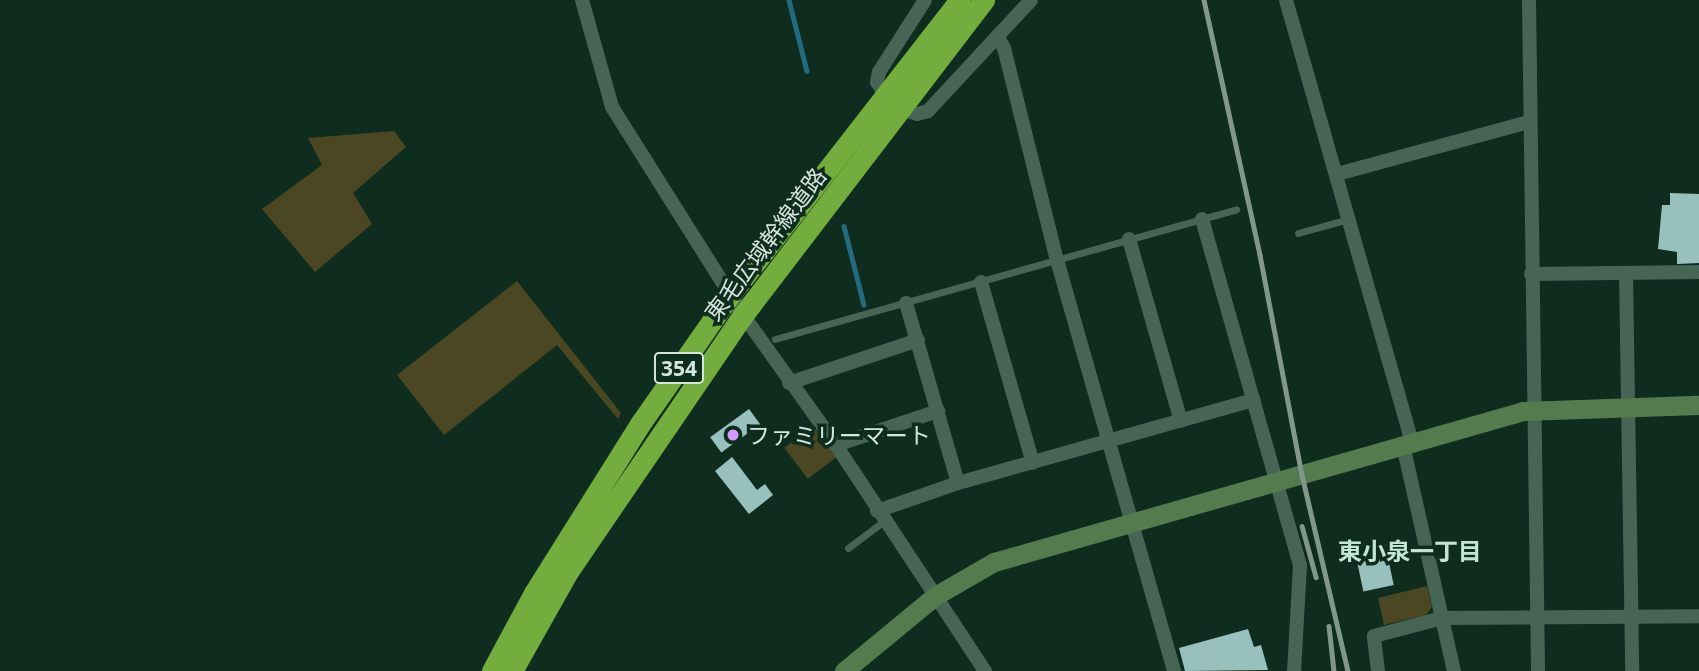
<!DOCTYPE html>
<html>
<head>
<meta charset="utf-8">
<style>
	body { margin:0 }
	#map { position:relative; width:1699px; height:671px; overflow:hidden; background:#0f2d1f; font-family:"Noto Sans","Noto Sans JP",sans-serif }
	div>[style] { position:absolute }
	.green>* { inset:0; background:#4b4722; transform-origin:0 0 }
	.stream>* { height:4.5px; margin:-2.25px; padding:0 2.25px; transform-origin:2.25px; border-radius:2.25px; background:#236b7e }
	.building>* { inset:0; background:#98c1be; transform-origin:0 0 }
	.lane>* { height:7px; margin:-3.5px; padding:0 3.5px; transform-origin:3.5px; border-radius:3.5px; background:#476555 }
	.street>* { height:14px; margin:-7px; padding:0 7px; transform-origin:7px; border-radius:7px; background:#476555 }
	.secondary>* { height:19px; margin:-9.5px; padding:0 9.5px; transform-origin:9.5px; border-radius:9.5px; background:#547b4e }
	.highway>* { height:21px; margin:-10.5px; padding:0 10.5px; transform-origin:10.5px; border-radius:10.5px; background:#73ad3e }
	.rail>* { height:4.5px; margin:-2.25px; padding:0 2.25px; transform-origin:2.25px; border-radius:2.25px; background:#81978c }
	.dots>* { width:19px; height:19px; translate:-50% -50%; box-sizing:border-box; border:4px solid #0f2d1f; border-radius:50% }
	span { translate:-50% -50%; white-space:nowrap; text-align:center; line-height:1.15; -webkit-text-stroke:7px #0f2d1f; paint-order:stroke }
	.shield-label span { padding:2px 5px; background:#0f2d1f; border:2px solid; border-radius:5px; -webkit-text-stroke-width:0 }
	.shield-label { font-size:21px; color:#d5e6dd; font-weight:700 }
	.street-label { font-size:23px; color:#d5e6dd }
	.poi-label { font-size:23px; color:#d5e6dd }
	.left { translate:0 -50%; text-align:left }
	.neighbourhood-label { font-size:24px; color:#c3e5d3; font-weight:700 }
</style>
</head>
<body>
<div id="map">
	<div class="green">
		<i style="clip-path:polygon(394px 131px,406px 147px,353px 193px,372px 224px,315px 272px,262px 209px,322px 165px,308px 138px)"></i>
		<i style="clip-path:polygon(517px 281px,621px 413px,618px 419px,557px 345px,444px 435px,397px 375px)"></i>
		<i style="left:813px;top:426px;width:39px;height:36px;rotate:53deg"></i>
		<i style="clip-path:polygon(1427px 586px,1432px 607px,1426px 615px,1384px 625px,1378px 598px)"></i>
	</div>
	<div class="stream">
		<i style="left:789px;top:0;width:73px;rotate:75.8deg"></i>
		<i style="left:844px;top:226px;width:81px;rotate:75.8deg"></i>
	</div>
	<div class="building">
		<i style="clip-path:polygon(1670px 193px,1699px 194px,1699px 263px,1677px 264px,1677px 252px,1658px 249px,1662px 205px,1670px 205px)"></i>
		<i style="left:749px;top:409px;width:19px;height:48px;rotate:54deg"></i>
		<i style="clip-path:polygon(732px 457px,757px 490px,765px 484px,773px 495px,749px 514px,715px 471px)"></i>
		<i style="left:1385px;top:544px;width:42px;height:31px;rotate:78deg"></i>
		<i style="clip-path:polygon(1248px 629px,1254px 647px,1261px 645px,1268px 670px,1185px 671px,1179px 648px)"></i>
	</div>
	<div class="lane">
		<i style="left:1298px;top:233px;width:52px;rotate:-15.6deg"></i>
		<i style="left:775px;top:339px;width:479px;rotate:-15.7deg"></i>
		<i style="left:848px;top:548px;width:45px;rotate:-36.9deg"></i>
	</div>
	<div class="street">
		<i style="left:582px;top:0;width:111px;rotate:74.3deg"></i>
		<i style="left:612px;top:107px;width:246px;rotate:57.8deg"></i>
		<i style="left:743px;top:315px;width:160px;rotate:54.4deg"></i>
		<i style="left:836px;top:445px;width:271px;rotate:56.6deg"></i>
		<i style="left:1286px;top:0;width:461px;rotate:74.1deg"></i>
		<i style="left:1529px;top:0;width:671px;rotate:89.23deg"></i>
		<i style="left:997px;top:36px;width:14px;rotate:60deg"></i>
		<i style="left:1004px;top:48px;width:219px;rotate:76deg"></i>
		<i style="left:1057px;top:260px;width:427px;rotate:74.1deg"></i>
		<i style="left:887px;top:96px;width:17px;rotate:-126deg"></i>
		<i style="left:877px;top:82px;width:10px;rotate:-79deg"></i>
		<i style="left:879px;top:72px;width:85px;rotate:-57.4deg"></i>
		<i style="left:902px;top:109px;width:16px;rotate:18deg"></i>
		<i style="left:917px;top:114px;width:11px;rotate:-15deg"></i>
		<i style="left:928px;top:111px;width:151px;rotate:-47.1deg"></i>
		<i style="left:1337px;top:174px;width:199px;rotate:-15.2deg"></i>
		<i style="left:1202px;top:219px;width:360px;rotate:74.2deg"></i>
		<i style="left:1300px;top:565px;width:106px;rotate:93.2deg"></i>
		<i style="left:1129px;top:239px;width:189px;rotate:74.1deg"></i>
		<i style="left:1626px;top:273px;width:398px;rotate:89.1deg"></i>
		<i style="left:1531px;top:274px;width:168px;rotate:-0.7deg"></i>
		<i style="left:981px;top:282px;width:188px;rotate:74deg"></i>
		<i style="left:906px;top:303px;width:187px;rotate:73.9deg"></i>
		<i style="left:789px;top:383px;width:136px;rotate:-18.4deg"></i>
		<i style="left:836px;top:445px;width:108px;rotate:-18.4deg"></i>
		<i style="left:1403px;top:445px;width:232px;rotate:77.3deg"></i>
		<i style="left:877px;top:511px;width:86px;rotate:-19.1deg"></i>
		<i style="left:958px;top:483px;width:307px;rotate:-15.7deg"></i>
		<i style="left:1378px;top:671px;width:35px;rotate:-97deg"></i>
		<i style="left:1374px;top:636px;width:70px;rotate:-14.8deg"></i>
		<i style="left:1442px;top:618px;width:257px;rotate:-0.4deg"></i>
	</div>
	<div class="secondary">
		<i style="left:844px;top:671px;width:118px;rotate:-39.5deg"></i>
		<i style="left:935px;top:596px;width:68px;rotate:-30deg"></i>
		<i style="left:994px;top:562px;width:550px;rotate:-15.93deg"></i>
		<i style="left:1523px;top:411px;width:176px;rotate:-2deg"></i>
	</div>
	<div class="highway">
		<i style="left:492px;top:671px;width:89px;rotate:-61.7deg"></i>
		<i style="left:534px;top:593px;width:199px;rotate:-57.9deg"></i>
		<i style="left:640px;top:424px;width:157px;rotate:-55.1deg"></i>
		<i style="left:730px;top:295px;width:374px;rotate:-52.1deg"></i>
		<i style="left:512px;top:671px;width:116px;rotate:-60.6deg"></i>
		<i style="left:569px;top:570px;width:309px;rotate:-55.7deg"></i>
		<i style="left:743px;top:315px;width:397px;rotate:-52.6deg"></i>
	</div>
	<div class="rail">
		<i style="left:1204px;top:0;width:261px;rotate:77.6deg"></i>
		<i style="left:1260px;top:255px;width:224px;rotate:79.2deg"></i>
		<i style="left:1302px;top:475px;width:201px;rotate:76.8deg"></i>
		<i style="left:1302px;top:526px;width:53px;rotate:74.6deg"></i>
		<i style="left:1329px;top:626px;width:45px;rotate:83.7deg"></i>
	</div>
	<div class="dots">
		<i style="left:733px;top:435px;background:#d09dff"></i>
	</div>
	<div class="shield-label">
		<span style="left:679px;top:368px">354</span>
	</div>
	<div class="street-label">
		<span style="left:765px;top:244px;rotate:-53deg">東毛広域幹線道路</span>
	</div>
	<div class="poi-label">
		<span class="left" style="left:747px;top:435px">ファミリーマート</span>
	</div>
	<div class="neighbourhood-label">
		<span style="left:1410px;top:551px">東小泉一丁目</span>
	</div>
</div>
</body>
</html>
